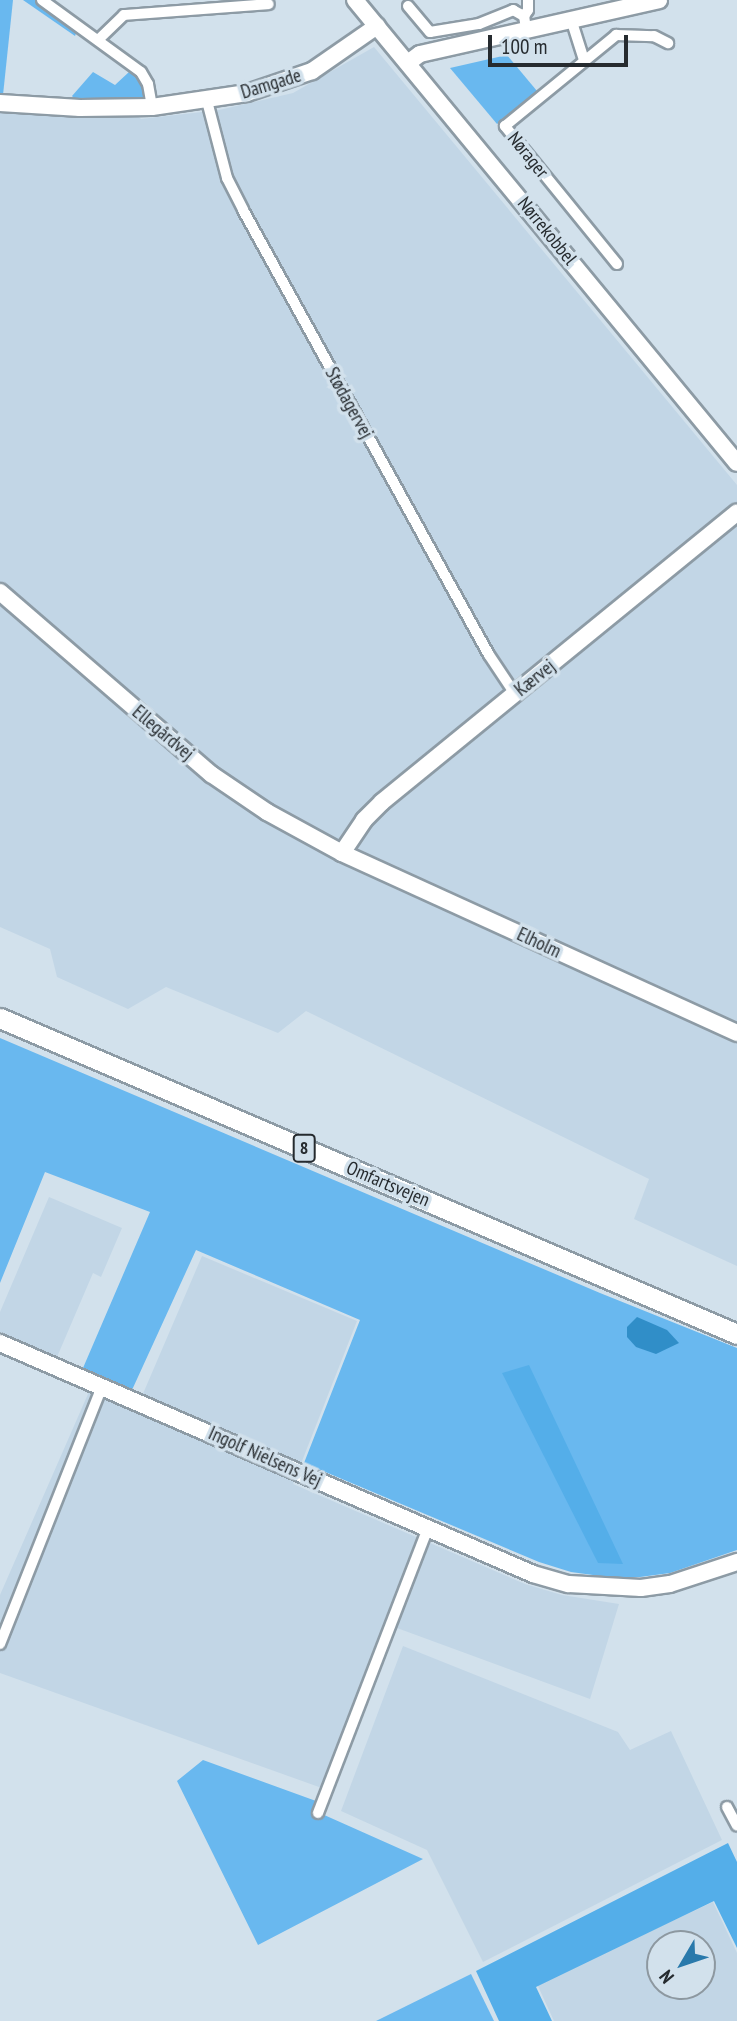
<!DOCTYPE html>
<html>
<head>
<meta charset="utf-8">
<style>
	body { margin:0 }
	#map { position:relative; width:737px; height:2021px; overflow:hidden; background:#d2e1ec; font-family:"PT Sans Narrow",sans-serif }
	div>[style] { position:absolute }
	.built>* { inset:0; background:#c2d6e6 }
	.green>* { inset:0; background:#69b8ef }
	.forest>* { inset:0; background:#54aee9 }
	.water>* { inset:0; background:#308ec8 }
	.roads { filter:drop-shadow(2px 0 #8d9ba5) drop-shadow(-2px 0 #8d9ba5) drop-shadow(0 2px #8d9ba5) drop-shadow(0 -2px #8d9ba5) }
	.street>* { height:10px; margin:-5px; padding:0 5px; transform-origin:5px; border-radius:5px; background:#fff }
	.secondary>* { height:16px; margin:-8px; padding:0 8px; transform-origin:8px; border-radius:8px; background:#fff }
	.highway>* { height:19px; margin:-9.5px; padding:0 9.5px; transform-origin:9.5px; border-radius:9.5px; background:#fff }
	span { translate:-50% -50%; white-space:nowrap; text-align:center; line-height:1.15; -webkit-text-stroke:7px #d2e1ec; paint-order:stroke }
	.shield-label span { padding:2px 5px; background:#d2e1ec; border:2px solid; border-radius:5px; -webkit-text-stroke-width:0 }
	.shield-label { font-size:18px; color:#262b2f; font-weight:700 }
	.street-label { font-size:19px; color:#262b2f }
	.north { position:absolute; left:646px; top:1930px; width:70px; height:70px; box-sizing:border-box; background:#d2e1ec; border:2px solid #8d98a0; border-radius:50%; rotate:231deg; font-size:19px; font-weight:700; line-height:28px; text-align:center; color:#262b2f }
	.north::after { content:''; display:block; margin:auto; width:24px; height:32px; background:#2979ab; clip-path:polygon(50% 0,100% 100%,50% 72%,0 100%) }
	.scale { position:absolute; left:488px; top:35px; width:140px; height:32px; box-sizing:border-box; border:4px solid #262b2f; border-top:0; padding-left:9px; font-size:21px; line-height:24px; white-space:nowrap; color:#262b2f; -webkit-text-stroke:5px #d2e1ec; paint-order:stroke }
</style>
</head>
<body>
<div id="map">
	<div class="built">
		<i style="clip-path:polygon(374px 47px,737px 485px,737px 1266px,634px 1219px,649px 1179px,306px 1011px,278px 1033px,166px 987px,128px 1009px,57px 977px,50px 949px,0 927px,0 94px,124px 102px,141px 119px,219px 110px,293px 93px)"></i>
		<i style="clip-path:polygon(49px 1197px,122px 1228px,101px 1277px,93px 1273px,57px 1357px,0 1332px,0 1312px)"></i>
		<i style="clip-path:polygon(202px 1256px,357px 1321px,293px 1484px,525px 1584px,562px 1595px,619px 1604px,590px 1699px,397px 1628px,333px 1792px,0 1673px,0 1595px,95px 1378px,142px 1396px)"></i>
		<i style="clip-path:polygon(403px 1646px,618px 1732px,630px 1750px,671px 1731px,722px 1840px,483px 1962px,427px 1850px,341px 1811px)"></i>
		<i style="clip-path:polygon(evenodd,713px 1902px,737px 1953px,737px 2021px,554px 2021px,537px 1984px,713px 1902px,660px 1944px,702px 1944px,702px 1986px,660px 1986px,660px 1944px)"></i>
	</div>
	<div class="green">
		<i style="clip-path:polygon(0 0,13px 0,3px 95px,0 95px)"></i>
		<i style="clip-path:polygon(23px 0,36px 0,77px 31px,75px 36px)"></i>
		<i style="clip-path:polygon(507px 55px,537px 91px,497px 124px,450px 68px)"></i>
		<i style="clip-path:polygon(136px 71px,142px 79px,147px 97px,144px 101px,78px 103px,72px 96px,93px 72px,115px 85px,129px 72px)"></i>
		<i style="clip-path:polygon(0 1038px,600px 1293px,737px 1348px,737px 1550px,670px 1573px,640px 1577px,615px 1578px,571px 1572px,539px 1562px,304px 1463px,360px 1320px,196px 1250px,132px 1390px,83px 1368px,150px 1212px,45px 1172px,0 1283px)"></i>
		<i style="clip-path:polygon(203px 1760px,316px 1801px,313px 1810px,423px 1859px,258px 1945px,177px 1781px)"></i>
		<i style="clip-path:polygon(471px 1974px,494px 2021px,376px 2021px)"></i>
	</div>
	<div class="forest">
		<i style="clip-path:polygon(529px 1365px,623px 1564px,598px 1563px,502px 1373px)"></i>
		<i style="clip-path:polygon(728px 1843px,737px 1862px,737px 1948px,714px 1901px,536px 1987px,552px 2021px,499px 2021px,476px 1971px)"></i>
	</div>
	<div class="water">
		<i style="clip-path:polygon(637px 1317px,667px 1330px,679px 1343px,656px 1354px,636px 1347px,627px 1337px,627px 1327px)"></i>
	</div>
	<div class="roads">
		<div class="street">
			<i style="left:42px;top:0;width:122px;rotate:36deg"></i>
			<i style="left:141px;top:72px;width:14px;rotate:60deg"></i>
			<i style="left:148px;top:84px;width:23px;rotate:80deg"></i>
			<i style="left:408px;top:6px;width:34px;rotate:50deg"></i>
			<i style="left:430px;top:32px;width:50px;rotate:-9.3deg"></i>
			<i style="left:479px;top:24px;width:37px;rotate:-22deg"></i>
			<i style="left:513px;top:10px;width:13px;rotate:29deg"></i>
			<i style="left:524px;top:16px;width:13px;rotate:81deg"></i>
			<i style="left:524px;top:16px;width:7px;rotate:-56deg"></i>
			<i style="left:528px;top:10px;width:10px;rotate:-90deg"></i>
			<i style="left:571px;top:19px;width:43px;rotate:72.4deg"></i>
			<i style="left:98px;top:40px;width:36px;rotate:-44deg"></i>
			<i style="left:124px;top:15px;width:145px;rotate:-4.3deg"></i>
			<i style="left:207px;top:101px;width:80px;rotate:75.4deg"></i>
			<i style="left:227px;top:178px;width:36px;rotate:63deg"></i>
			<i style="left:243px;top:210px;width:508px;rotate:61.07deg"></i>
			<i style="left:489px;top:655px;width:47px;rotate:56.3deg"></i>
			<i style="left:617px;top:264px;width:178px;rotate:-129.1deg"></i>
			<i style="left:505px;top:126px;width:144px;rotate:-39.3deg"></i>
			<i style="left:616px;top:35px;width:38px;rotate:2deg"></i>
			<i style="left:654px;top:36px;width:16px;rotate:27deg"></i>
			<i style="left:0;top:1644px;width:277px;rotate:-68.4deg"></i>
			<i style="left:727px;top:1807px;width:21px;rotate:62deg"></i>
			<i style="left:318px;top:1813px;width:305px;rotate:-68.9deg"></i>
		</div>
		<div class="secondary">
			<i style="left:355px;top:0;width:600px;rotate:50.48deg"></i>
			<i style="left:408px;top:63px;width:15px;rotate:-37deg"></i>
			<i style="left:420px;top:54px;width:245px;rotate:-12.7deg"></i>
			<i style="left:0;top:103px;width:80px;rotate:3.6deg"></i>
			<i style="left:80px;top:108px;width:72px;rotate:-0.8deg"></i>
			<i style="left:152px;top:107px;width:96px;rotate:-8.4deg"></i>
			<i style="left:247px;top:93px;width:69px;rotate:-18.7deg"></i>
			<i style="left:312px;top:71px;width:79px;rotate:-34.7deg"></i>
			<i style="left:0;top:592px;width:279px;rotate:40.8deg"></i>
			<i style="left:211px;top:774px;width:68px;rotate:34.2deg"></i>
			<i style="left:267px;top:812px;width:85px;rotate:28.7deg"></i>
			<i style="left:342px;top:853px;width:434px;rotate:24.5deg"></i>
			<i style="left:342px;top:853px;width:40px;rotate:-56deg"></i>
			<i style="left:364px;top:820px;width:25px;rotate:-45deg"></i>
			<i style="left:382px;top:802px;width:458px;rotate:-39.2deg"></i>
			<i style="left:0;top:1343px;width:581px;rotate:23.43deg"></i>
			<i style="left:533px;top:1574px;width:37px;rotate:16deg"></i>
			<i style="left:569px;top:1584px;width:72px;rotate:3.2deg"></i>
			<i style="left:641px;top:1588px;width:29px;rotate:-8deg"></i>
			<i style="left:670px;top:1584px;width:71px;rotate:-18.2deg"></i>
		</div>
		<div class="highway">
			<i style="left:0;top:1018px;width:802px;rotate:23.21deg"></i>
		</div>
	</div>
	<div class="shield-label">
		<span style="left:304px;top:1148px">8</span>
	</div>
	<div class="street-label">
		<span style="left:271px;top:84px;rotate:-17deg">Damgade</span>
		<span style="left:528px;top:155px;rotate:51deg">Nørager</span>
		<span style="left:547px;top:231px;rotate:51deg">Nørrekobbel</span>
		<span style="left:349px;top:403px;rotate:61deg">Stødagervej</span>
		<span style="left:535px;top:678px;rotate:-39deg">Kærvej</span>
		<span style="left:163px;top:733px;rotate:40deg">Ellegårdvej</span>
		<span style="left:539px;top:943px;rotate:25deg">Elholm</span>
		<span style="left:388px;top:1184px;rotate:23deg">Omfartsvejen</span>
		<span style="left:265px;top:1457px;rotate:24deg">Ingolf Nielsens Vej</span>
	</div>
	<div class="north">N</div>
	<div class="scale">100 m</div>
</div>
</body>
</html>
